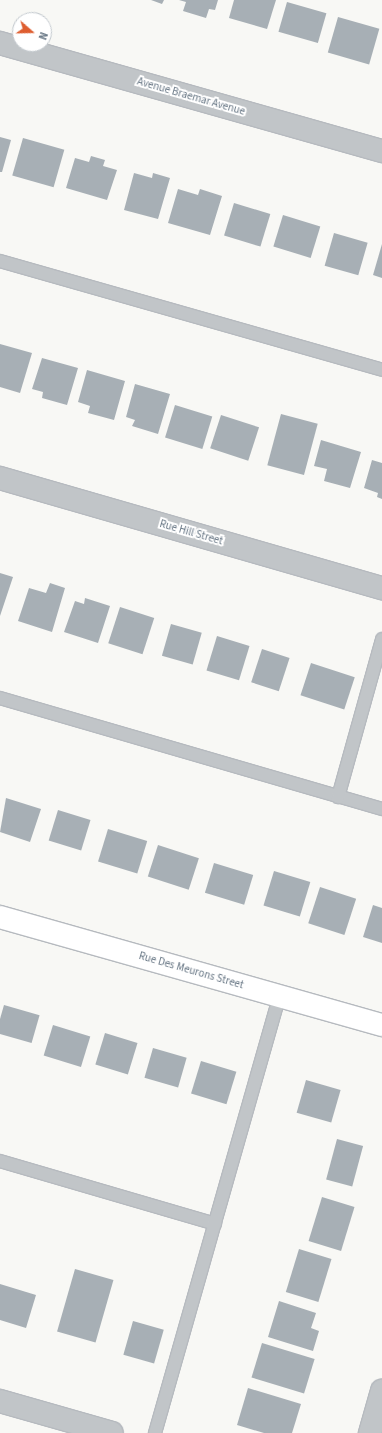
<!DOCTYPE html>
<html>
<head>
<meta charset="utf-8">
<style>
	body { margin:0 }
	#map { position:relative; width:382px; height:1433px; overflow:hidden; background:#f8f8f5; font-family:"Source Sans 3",sans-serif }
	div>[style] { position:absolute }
	.building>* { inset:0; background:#a7afb5; transform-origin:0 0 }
	.roads { filter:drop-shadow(1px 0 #b6babf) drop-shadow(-1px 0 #b6babf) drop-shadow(0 1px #b6babf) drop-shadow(0 -1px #b6babf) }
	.lane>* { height:12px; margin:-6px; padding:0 6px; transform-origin:6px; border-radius:6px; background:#c1c5c8 }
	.street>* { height:22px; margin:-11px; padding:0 11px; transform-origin:11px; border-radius:11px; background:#c1c5c8 }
	.secondary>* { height:22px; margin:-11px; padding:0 11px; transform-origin:11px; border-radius:11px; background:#fff }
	span { translate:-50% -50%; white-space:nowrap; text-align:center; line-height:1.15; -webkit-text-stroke:4px #fff; paint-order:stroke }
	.street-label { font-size:11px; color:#687785 }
	.north { position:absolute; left:12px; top:12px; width:40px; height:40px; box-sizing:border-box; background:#fff; border:1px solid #c3c9ce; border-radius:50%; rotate:110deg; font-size:11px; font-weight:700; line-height:16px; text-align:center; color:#687785 }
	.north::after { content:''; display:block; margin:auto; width:14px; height:18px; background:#de5d2f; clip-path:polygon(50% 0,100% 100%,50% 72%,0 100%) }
</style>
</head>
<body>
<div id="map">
	<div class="building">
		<i style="clip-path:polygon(151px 0,164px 0,162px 4px)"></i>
		<i style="clip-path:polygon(179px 0,218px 0,215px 10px,209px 9px,206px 18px,183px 11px,186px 2px)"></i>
		<i style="clip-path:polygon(234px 0,276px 0,267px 29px,229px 18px)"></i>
		<i style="left:287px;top:2px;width:41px;height:31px;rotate:16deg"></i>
		<i style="left:338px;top:17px;width:43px;height:37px;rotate:16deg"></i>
		<i style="clip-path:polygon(0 137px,11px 140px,2px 172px,0 172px)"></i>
		<i style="left:23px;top:138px;width:43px;height:39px;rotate:16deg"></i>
		<i style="clip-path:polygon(91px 156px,105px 160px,103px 166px,117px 170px,107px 200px,66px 188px,75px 158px,89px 162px)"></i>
		<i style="clip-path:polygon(134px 173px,152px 178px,153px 173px,170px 178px,158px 219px,124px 210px)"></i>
		<i style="clip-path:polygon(178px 189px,198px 195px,200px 189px,222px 196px,210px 235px,168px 223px)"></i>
		<i style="left:234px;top:203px;width:38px;height:34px;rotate:17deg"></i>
		<i style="left:283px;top:215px;width:39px;height:33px;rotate:17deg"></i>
		<i style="left:334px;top:233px;width:35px;height:34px;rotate:16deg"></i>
		<i style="clip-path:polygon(382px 244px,382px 278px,373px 275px)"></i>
		<i style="clip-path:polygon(0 344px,32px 353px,20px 393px,0 387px)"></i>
		<i style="clip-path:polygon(42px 358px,78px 368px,67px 405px,42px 398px,43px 392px,32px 389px)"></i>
		<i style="clip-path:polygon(87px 370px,125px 381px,114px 420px,88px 413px,90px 406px,78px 402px)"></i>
		<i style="clip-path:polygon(135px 384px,170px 394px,158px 434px,132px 426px,135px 420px,126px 417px)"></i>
		<i style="left:175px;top:405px;width:39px;height:34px;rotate:17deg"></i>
		<i style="left:281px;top:414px;width:38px;height:53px;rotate:15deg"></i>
		<i style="left:221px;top:415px;width:40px;height:35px;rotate:18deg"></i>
		<i style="clip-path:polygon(321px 440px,361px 452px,350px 488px,324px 481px,327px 469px,314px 466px)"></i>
		<i style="clip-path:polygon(372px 460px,382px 463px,382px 499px,377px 497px,378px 493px,364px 488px)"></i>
		<i style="clip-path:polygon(0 573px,13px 577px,0 616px)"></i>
		<i style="clip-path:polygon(50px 583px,65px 588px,52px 632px,18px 621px,29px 588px,46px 593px)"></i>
		<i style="clip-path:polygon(85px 598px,110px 606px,98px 643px,64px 632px,75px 601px,84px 604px)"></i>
		<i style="left:120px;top:607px;width:36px;height:38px;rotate:18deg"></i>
		<i style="left:171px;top:624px;width:32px;height:33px;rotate:16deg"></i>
		<i style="left:217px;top:636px;width:34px;height:36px;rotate:17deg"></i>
		<i style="left:262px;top:649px;width:29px;height:35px;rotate:18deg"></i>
		<i style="left:311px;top:663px;width:46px;height:34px;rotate:18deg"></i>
		<i style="clip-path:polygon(6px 798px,41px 809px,30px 842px,0 832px)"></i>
		<i style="left:58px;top:810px;width:34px;height:32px;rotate:17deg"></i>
		<i style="left:108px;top:829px;width:41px;height:34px;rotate:17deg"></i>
		<i style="left:158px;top:845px;width:43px;height:33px;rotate:18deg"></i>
		<i style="left:214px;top:863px;width:41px;height:31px;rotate:17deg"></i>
		<i style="left:274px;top:871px;width:38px;height:36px;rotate:17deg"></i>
		<i style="left:320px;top:887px;width:38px;height:38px;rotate:18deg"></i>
		<i style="clip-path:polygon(373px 905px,382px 908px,382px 943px,363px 937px)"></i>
		<i style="left:4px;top:1005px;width:37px;height:29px;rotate:16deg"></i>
		<i style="left:53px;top:1025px;width:39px;height:32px;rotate:17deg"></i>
		<i style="left:105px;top:1033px;width:34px;height:33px;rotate:17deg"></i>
		<i style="left:153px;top:1048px;width:35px;height:31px;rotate:16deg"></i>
		<i style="left:201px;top:1061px;width:37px;height:34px;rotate:17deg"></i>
		<i style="left:306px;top:1080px;width:36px;height:34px;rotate:16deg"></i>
		<i style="left:337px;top:1139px;width:27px;height:42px;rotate:15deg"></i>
		<i style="left:322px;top:1197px;width:34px;height:46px;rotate:17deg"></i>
		<i style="left:299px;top:1249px;width:34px;height:45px;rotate:17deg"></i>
		<i style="left:75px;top:1269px;width:40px;height:65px;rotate:16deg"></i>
		<i style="clip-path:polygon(0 1284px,36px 1295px,26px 1328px,0 1320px)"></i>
		<i style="clip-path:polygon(279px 1301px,316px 1313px,311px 1328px,319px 1331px,313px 1351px,268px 1337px)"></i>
		<i style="left:133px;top:1321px;width:32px;height:35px;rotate:16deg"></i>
		<i style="left:262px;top:1343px;width:55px;height:36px;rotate:17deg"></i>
		<i style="clip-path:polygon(248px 1388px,301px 1404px,292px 1433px,264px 1433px,237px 1425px)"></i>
	</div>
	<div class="roads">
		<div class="lane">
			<i style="left:0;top:261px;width:397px;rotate:15.9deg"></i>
			<i style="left:0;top:698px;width:398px;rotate:16.2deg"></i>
			<i style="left:338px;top:797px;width:164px;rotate:-74.4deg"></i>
			<i style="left:0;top:1161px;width:224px;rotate:16.3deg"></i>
			<i style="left:155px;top:1433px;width:453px;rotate:-74.1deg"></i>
		</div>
		<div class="street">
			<i style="left:0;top:43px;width:397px;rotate:15.8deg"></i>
			<i style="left:0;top:478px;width:398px;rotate:16.1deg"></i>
			<i style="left:0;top:1401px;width:116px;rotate:15.9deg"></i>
			<i style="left:370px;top:1433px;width:44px;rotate:-74.1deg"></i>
		</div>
		<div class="secondary">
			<i style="left:0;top:917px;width:397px;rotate:15.8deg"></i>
		</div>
	</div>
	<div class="street-label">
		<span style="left:191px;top:97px;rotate:16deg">Avenue Braemar Avenue</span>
		<span style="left:191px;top:533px;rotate:16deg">Rue Hill Street</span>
		<span style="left:191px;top:971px;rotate:16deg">Rue Des Meurons Street</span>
	</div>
	<div class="north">N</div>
</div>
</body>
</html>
